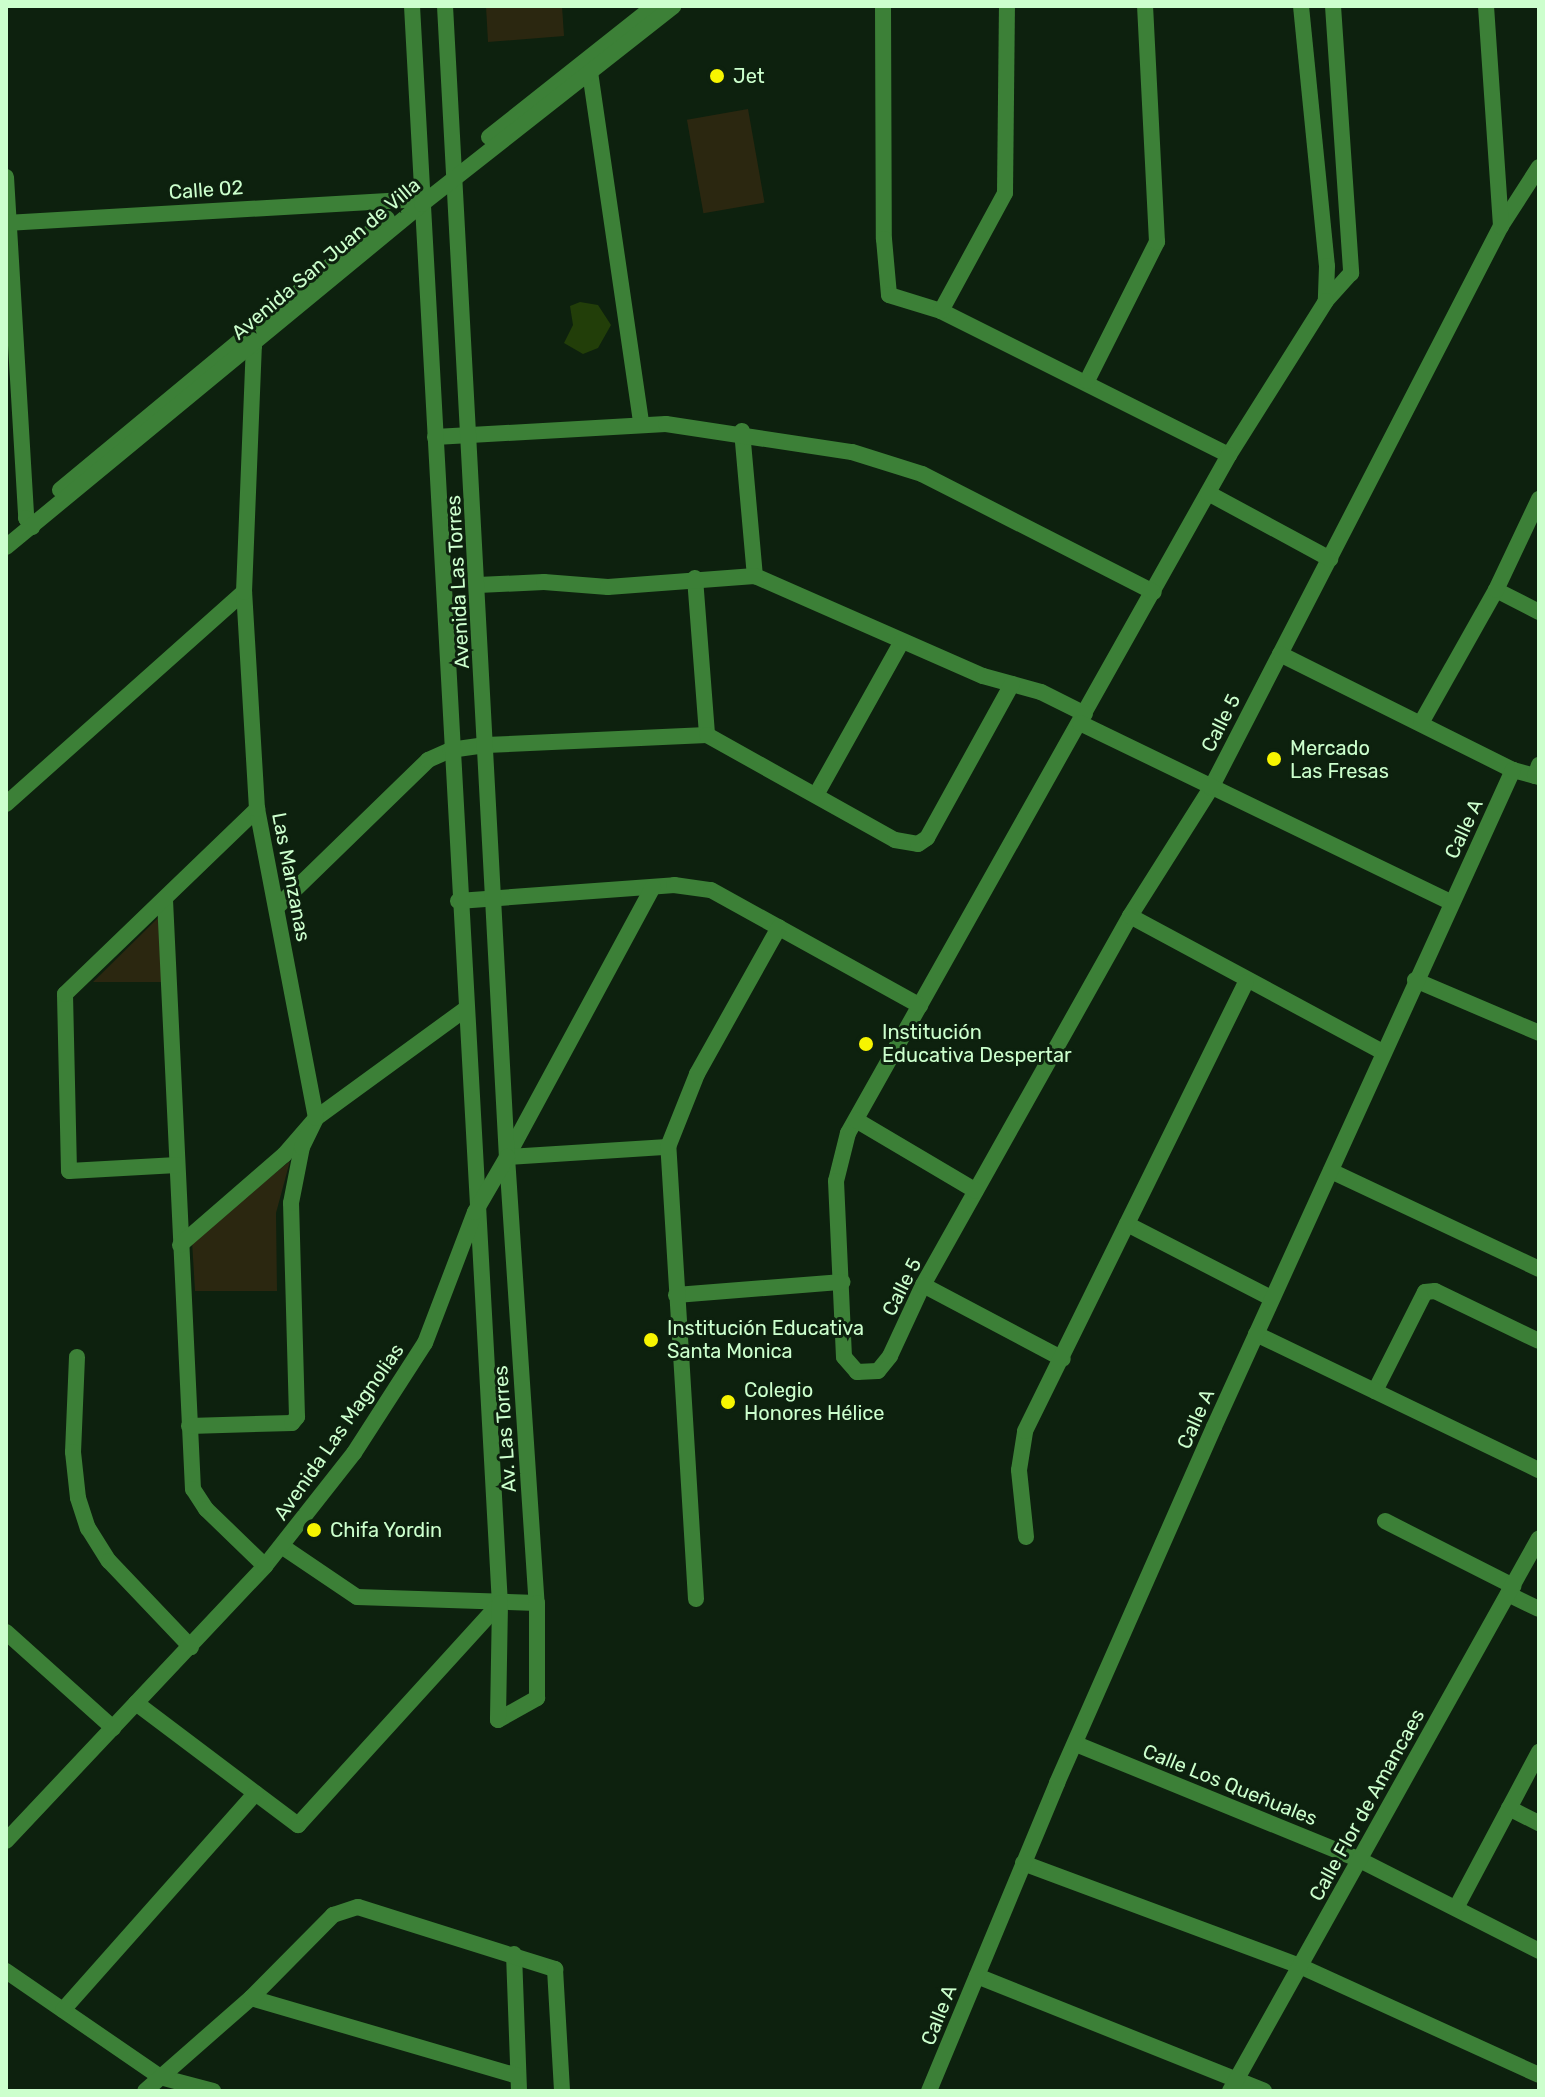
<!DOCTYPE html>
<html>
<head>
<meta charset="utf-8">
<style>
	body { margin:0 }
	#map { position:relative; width:1545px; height:2097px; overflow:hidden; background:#0d210e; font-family:Rubik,sans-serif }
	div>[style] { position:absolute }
	.green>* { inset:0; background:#2b2710; transform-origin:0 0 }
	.water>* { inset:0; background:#223e09 }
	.minor>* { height:16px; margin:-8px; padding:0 8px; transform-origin:8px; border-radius:8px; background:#3c8037 }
	.tertiary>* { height:16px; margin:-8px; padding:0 8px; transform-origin:8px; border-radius:8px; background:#3c8037 }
	.dots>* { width:22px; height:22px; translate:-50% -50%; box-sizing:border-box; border:4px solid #0d210e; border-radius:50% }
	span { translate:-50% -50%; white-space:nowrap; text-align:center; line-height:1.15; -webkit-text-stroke:6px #0d210e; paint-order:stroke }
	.poi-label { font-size:20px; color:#ccffcd }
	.left { translate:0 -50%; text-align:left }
	.street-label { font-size:20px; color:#ccffcd }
	.frame { position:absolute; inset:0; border:8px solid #ccffcd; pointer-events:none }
</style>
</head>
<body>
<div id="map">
	<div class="green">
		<i style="clip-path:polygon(486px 6px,562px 6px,564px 36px,488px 42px)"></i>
		<i style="left:748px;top:109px;width:95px;height:62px;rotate:80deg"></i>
		<i style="clip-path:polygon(159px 917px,162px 982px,93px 982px)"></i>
		<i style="clip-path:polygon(290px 1161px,276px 1213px,277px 1291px,195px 1291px,192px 1241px)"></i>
	</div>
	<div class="water">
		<i style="clip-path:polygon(580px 302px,598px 305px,611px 325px,598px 348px,583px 354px,564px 343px,573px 325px,570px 306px)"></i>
	</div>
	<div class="minor">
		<i style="left:883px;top:6px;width:233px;rotate:89.8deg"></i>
		<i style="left:884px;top:239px;width:56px;rotate:84.9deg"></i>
		<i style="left:889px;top:295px;width:54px;rotate:17.1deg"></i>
		<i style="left:941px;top:311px;width:322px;rotate:26.6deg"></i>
		<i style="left:1301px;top:6px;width:261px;rotate:84.3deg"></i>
		<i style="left:1327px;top:266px;width:35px;rotate:92deg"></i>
		<i style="left:1333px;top:6px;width:268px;rotate:86.1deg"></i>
		<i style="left:1351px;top:273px;width:38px;rotate:132deg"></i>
		<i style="left:1326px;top:301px;width:182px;rotate:122.2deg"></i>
		<i style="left:1229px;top:455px;width:778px;rotate:119.33deg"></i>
		<i style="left:848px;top:1133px;width:49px;rotate:104deg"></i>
		<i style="left:836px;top:1181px;width:176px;rotate:87.4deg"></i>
		<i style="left:844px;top:1357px;width:20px;rotate:49deg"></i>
		<i style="left:857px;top:1372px;width:21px;rotate:-3deg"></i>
		<i style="left:878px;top:1371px;width:19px;rotate:-51deg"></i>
		<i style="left:890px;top:1356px;width:78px;rotate:-65.1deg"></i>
		<i style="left:923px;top:1285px;width:423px;rotate:-60.7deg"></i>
		<i style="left:1130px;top:916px;width:151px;rotate:-57.7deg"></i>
		<i style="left:1211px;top:788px;width:632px;rotate:-62.71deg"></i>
		<i style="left:1501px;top:226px;width:70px;rotate:-57.2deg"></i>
		<i style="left:1486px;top:6px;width:221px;rotate:86.1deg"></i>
		<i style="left:585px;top:63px;width:10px;rotate:61deg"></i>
		<i style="left:590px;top:72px;width:355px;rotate:81.7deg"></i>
		<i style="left:6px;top:177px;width:342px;rotate:86.6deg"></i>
		<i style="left:26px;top:518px;width:11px;rotate:56deg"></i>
		<i style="left:6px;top:223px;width:404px;rotate:-3.3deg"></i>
		<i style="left:941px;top:311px;width:134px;rotate:-61.5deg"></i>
		<i style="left:1005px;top:193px;width:187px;rotate:-89.4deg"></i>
		<i style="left:1087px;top:381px;width:156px;rotate:-63.3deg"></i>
		<i style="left:1157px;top:242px;width:236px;rotate:-92.9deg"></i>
		<i style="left:742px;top:431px;width:146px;rotate:84.9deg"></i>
		<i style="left:755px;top:576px;width:249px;rotate:23.7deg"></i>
		<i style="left:983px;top:676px;width:60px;rotate:15.4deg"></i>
		<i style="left:1041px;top:692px;width:49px;rotate:26.6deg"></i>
		<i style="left:435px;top:437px;width:231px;rotate:-3.2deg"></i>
		<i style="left:666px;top:424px;width:188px;rotate:8.6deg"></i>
		<i style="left:852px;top:452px;width:73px;rotate:17.4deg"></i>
		<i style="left:922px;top:474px;width:260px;rotate:27deg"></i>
		<i style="left:1208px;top:493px;width:139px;rotate:28.4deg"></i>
		<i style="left:695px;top:578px;width:157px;rotate:85.6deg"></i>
		<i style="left:478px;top:585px;width:66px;rotate:-2.6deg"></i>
		<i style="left:544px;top:582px;width:64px;rotate:4.5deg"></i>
		<i style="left:608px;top:587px;width:147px;rotate:-4.3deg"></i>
		<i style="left:1496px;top:590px;width:48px;rotate:27.1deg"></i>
		<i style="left:1280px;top:654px;width:260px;rotate:26.5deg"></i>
		<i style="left:1513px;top:770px;width:27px;rotate:15deg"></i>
		<i style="left:1080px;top:723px;width:413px;rotate:25.8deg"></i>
		<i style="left:1421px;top:723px;width:153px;rotate:-60.6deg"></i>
		<i style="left:1496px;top:590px;width:101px;rotate:-64.7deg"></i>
		<i style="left:816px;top:795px;width:176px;rotate:-60.8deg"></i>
		<i style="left:6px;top:804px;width:319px;rotate:-41.7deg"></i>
		<i style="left:165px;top:900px;width:590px;rotate:87.28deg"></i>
		<i style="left:193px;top:1489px;width:24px;rotate:57deg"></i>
		<i style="left:206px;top:1509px;width:82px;rotate:44deg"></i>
		<i style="left:458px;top:901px;width:217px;rotate:-4.2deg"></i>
		<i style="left:674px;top:885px;width:37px;rotate:8deg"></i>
		<i style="left:711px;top:890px;width:239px;rotate:29deg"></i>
		<i style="left:277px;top:907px;width:211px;rotate:-44.2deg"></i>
		<i style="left:428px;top:760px;width:24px;rotate:-24deg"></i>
		<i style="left:450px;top:750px;width:36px;rotate:-8deg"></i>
		<i style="left:486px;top:745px;width:221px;rotate:-2.6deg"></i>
		<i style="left:707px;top:735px;width:215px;rotate:29.2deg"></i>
		<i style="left:895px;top:840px;width:23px;rotate:10deg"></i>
		<i style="left:918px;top:844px;width:11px;rotate:-34deg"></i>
		<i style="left:927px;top:838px;width:176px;rotate:-61.1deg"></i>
		<i style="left:1130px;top:916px;width:287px;rotate:28.3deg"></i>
		<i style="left:1415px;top:980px;width:135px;rotate:23.1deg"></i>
		<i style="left:856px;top:1120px;width:139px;rotate:30.6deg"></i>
		<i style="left:507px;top:1157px;width:307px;rotate:-61.6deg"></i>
		<i style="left:507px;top:1157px;width:161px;rotate:-3.6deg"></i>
		<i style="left:177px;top:1165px;width:108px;rotate:176.8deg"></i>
		<i style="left:69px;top:1171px;width:177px;rotate:-91.3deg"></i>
		<i style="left:65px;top:994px;width:267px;rotate:-43.9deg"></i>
		<i style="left:1331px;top:1171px;width:230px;rotate:25.2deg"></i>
		<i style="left:1127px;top:1224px;width:162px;rotate:27.2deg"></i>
		<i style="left:180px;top:1245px;width:138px;rotate:-40.9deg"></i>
		<i style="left:284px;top:1155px;width:49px;rotate:-49.1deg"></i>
		<i style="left:316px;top:1118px;width:183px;rotate:-36.1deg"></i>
		<i style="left:923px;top:1285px;width:158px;rotate:27.9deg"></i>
		<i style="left:676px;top:1295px;width:167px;rotate:-4.5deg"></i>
		<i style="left:77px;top:1357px;width:95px;rotate:92.4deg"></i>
		<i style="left:73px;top:1452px;width:46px;rotate:83.8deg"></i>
		<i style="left:78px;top:1498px;width:32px;rotate:72deg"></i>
		<i style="left:88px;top:1528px;width:39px;rotate:58deg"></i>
		<i style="left:109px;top:1561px;width:119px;rotate:46.4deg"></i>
		<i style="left:1375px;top:1391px;width:111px;rotate:-63.2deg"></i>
		<i style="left:1425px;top:1292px;width:10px;rotate:-6deg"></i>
		<i style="left:1435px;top:1291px;width:115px;rotate:25.7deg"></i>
		<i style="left:189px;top:1426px;width:103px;rotate:-1.7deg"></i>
		<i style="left:292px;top:1423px;width:8px;rotate:-50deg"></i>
		<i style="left:297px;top:1417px;width:214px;rotate:-91.6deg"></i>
		<i style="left:291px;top:1203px;width:57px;rotate:-78.9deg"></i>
		<i style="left:302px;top:1147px;width:32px;rotate:-64deg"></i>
		<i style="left:316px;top:1118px;width:315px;rotate:-100.8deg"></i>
		<i style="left:257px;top:809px;width:217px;rotate:-93.4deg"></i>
		<i style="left:244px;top:592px;width:246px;rotate:-87.7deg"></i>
		<i style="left:254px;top:346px;width:11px;rotate:-117deg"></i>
		<i style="left:1385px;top:1521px;width:144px;rotate:26.9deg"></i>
		<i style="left:1026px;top:1537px;width:67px;rotate:-96deg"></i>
		<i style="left:1019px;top:1470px;width:39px;rotate:-81deg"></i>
		<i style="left:1025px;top:1431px;width:500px;rotate:-63.79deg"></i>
		<i style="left:283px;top:1547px;width:89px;rotate:34deg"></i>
		<i style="left:357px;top:1597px;width:180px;rotate:1.9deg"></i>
		<i style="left:1508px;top:1594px;width:34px;rotate:26deg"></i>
		<i style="left:696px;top:1599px;width:453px;rotate:-93.5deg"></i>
		<i style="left:668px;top:1147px;width:79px;rotate:-68.3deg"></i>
		<i style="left:697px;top:1074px;width:168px;rotate:-60.8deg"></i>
		<i style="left:6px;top:1632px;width:144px;rotate:41.9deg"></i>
		<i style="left:136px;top:1703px;width:203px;rotate:37deg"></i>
		<i style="left:298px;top:1825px;width:300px;rotate:-47.7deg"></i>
		<i style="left:498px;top:1720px;width:45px;rotate:-29.4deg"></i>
		<i style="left:1076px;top:1744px;width:305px;rotate:22.2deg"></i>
		<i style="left:1358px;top:1859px;width:203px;rotate:26.9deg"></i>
		<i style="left:1509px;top:1808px;width:34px;rotate:27deg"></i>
		<i style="left:1023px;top:1863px;width:298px;rotate:20.4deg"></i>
		<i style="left:1302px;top:1967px;width:260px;rotate:24.5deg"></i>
		<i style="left:1456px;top:1908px;width:177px;rotate:-62deg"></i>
		<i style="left:514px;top:1954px;width:137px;rotate:87.9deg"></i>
		<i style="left:6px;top:1971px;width:187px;rotate:34.5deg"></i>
		<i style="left:160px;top:2077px;width:55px;rotate:14.8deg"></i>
		<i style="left:977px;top:1976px;width:309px;rotate:21.8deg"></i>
		<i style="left:251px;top:1998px;width:278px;rotate:16.3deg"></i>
		<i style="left:63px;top:2010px;width:290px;rotate:-48.4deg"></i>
		<i style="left:145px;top:2091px;width:141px;rotate:-41.3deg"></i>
		<i style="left:251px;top:1998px;width:117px;rotate:-45.3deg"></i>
		<i style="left:333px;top:1915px;width:26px;rotate:-18deg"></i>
		<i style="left:358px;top:1907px;width:207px;rotate:17.5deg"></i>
		<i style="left:555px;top:1969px;width:122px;rotate:86.7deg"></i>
		<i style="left:1230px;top:2091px;width:633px;rotate:-60.8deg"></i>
	</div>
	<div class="tertiary">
		<i style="left:412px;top:6px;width:1599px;rotate:86.85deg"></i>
		<i style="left:500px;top:1603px;width:117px;rotate:91deg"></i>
		<i style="left:445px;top:6px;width:1153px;rotate:86.92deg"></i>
		<i style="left:507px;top:1157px;width:447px;rotate:86.2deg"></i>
		<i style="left:537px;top:1603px;width:95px;rotate:90deg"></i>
		<i style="left:489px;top:137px;width:211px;rotate:-38.4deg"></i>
		<i style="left:60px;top:490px;width:425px;rotate:-39.7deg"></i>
		<i style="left:6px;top:547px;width:539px;rotate:-39.51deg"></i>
		<i style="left:422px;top:204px;width:320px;rotate:-38.2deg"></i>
		<i style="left:1535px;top:776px;width:12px;rotate:-70deg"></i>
		<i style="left:1256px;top:1334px;width:314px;rotate:25.7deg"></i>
		<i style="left:6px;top:1841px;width:378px;rotate:-46.7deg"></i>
		<i style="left:265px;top:1566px;width:144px;rotate:-51.8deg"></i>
		<i style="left:354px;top:1453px;width:131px;rotate:-57.2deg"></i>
		<i style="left:425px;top:1343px;width:140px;rotate:-69.1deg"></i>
		<i style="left:475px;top:1212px;width:64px;rotate:-59.8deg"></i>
		<i style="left:929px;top:2091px;width:334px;rotate:-67.4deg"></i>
		<i style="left:1057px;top:1783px;width:389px;rotate:-66.2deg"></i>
		<i style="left:1214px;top:1427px;width:722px;rotate:-65.53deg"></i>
	</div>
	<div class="dots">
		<i style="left:717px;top:76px;background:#f7f500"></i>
		<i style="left:1274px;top:759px;background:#f7f500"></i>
		<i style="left:866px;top:1044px;background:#f7f500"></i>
		<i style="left:651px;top:1340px;background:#f7f500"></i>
		<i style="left:728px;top:1402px;background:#f7f500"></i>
		<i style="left:314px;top:1530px;background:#f7f500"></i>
	</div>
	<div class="poi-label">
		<span class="left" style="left:733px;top:76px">Jet</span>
		<span class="left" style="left:1290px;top:760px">Mercado<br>Las Fresas</span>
		<span class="left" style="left:882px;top:1044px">Institución<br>Educativa Despertar</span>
		<span class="left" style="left:667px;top:1340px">Institución Educativa<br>Santa Monica</span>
		<span class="left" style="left:744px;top:1402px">Colegio<br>Honores Hélice</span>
		<span class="left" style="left:330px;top:1530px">Chifa Yordin</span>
	</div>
	<div class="street-label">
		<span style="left:206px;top:190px;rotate:-4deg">Calle 02</span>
		<span style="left:326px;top:259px;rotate:-40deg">Avenida San Juan de Villa</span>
		<span style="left:458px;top:582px;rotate:-93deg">Avenida Las Torres</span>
		<span style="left:1221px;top:723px;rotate:-63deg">Calle 5</span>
		<span style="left:1464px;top:829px;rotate:-65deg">Calle A</span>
		<span style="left:291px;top:877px;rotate:79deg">Las Manzanas</span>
		<span style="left:902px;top:1287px;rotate:-63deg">Calle 5</span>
		<span style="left:1196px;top:1419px;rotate:-66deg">Calle A</span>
		<span style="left:505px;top:1429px;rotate:-94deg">Av. Las Torres</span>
		<span style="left:339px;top:1432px;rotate:-55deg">Avenida Las Magnolias</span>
		<span style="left:1230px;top:1785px;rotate:22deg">Calle Los Queñuales</span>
		<span style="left:1367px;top:1805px;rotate:-61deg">Calle Flor de Amancaes</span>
		<span style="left:939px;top:2015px;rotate:-68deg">Calle A</span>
	</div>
	<div class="frame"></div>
</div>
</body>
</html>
